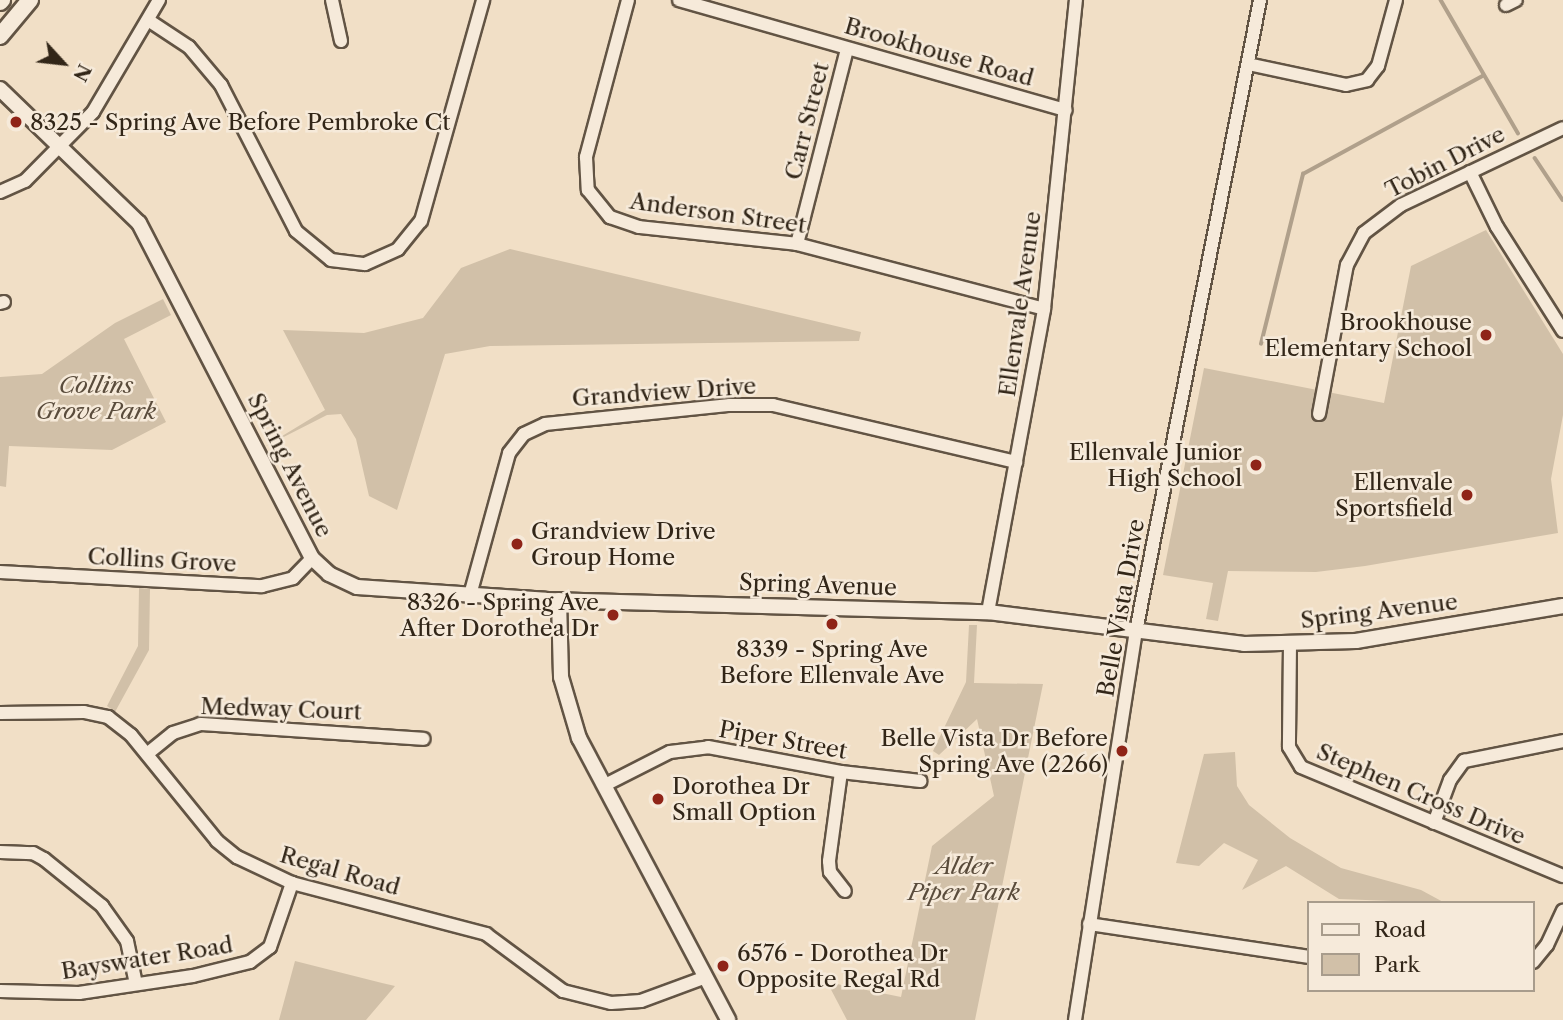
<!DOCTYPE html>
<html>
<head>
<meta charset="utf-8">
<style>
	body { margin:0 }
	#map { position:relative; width:1563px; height:1020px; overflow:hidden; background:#f1dfc6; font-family:"Libre Caslon Text",serif }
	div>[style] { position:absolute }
	.green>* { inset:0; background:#d1c0a8 }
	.stream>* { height:3.5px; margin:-1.75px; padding:0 1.75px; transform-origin:1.75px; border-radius:1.75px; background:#b0a08b }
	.roads { filter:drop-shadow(2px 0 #625444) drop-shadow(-2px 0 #625444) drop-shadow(0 2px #625444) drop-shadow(0 -2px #625444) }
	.minor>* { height:12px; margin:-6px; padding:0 6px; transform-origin:6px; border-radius:6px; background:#f6eada }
	.tertiary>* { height:14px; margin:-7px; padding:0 7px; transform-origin:7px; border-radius:7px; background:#f6eada }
	.secondary>* { height:16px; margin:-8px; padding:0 8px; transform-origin:8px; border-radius:8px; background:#f6eada }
	.dots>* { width:19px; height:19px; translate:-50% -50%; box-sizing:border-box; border:4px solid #f6eada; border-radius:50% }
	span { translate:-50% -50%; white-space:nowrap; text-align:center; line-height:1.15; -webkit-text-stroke:5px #f6eada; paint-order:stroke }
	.street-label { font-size:23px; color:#322618 }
	.poi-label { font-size:23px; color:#322618 }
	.left { translate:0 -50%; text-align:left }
	.right { translate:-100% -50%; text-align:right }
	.park-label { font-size:23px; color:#5a4c3c; font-style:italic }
	.legend { position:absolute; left:1307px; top:901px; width:228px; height:91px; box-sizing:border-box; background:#f6eada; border:2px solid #a89c8c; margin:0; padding:9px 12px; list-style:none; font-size:21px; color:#322618 }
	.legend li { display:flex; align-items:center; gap:14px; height:35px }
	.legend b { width:35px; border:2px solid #a89c8c }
	.north { position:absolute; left:28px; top:28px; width:70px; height:70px; -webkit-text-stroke:5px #f6eada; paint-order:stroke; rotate:117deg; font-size:19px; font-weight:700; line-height:28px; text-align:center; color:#322618 }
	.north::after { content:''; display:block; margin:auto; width:24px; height:32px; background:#322618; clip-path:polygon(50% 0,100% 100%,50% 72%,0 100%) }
</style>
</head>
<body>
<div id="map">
	<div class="green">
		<i style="clip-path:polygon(1486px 230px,1563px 354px,1563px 415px,1551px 479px,1558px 533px,1365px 566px,1316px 572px,1228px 571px,1218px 621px,1206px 619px,1213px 583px,1163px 575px,1204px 368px,1384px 403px,1411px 266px)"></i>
		<i style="clip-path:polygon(510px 249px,861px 332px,859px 341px,490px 346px,445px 354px,397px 510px,369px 496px,356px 439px,341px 414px,327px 415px,264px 447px,325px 410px,283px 330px,364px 333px,423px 318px,461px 268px)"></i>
		<i style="clip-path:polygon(163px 299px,171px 315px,124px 339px,166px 422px,112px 450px,9px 446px,6px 487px,0 486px,0 377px,42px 374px,115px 323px)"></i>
		<i style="clip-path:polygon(139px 588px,150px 589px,149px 650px,115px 712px,107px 706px,138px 646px)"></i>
		<i style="clip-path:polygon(969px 625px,977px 625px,974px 683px,1043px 684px,975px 1020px,847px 1020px,827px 982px,901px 997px,932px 846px,994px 796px,977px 719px,939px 755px,933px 751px,966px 682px)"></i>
		<i style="clip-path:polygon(1235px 752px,1237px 786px,1249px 805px,1290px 838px,1341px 868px,1421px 890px,1445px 903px,1339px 899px,1286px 866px,1242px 890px,1258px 860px,1224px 843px,1199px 866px,1176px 863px,1204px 754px)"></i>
		<i style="clip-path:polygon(295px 961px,382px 983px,395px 986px,366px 1020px,279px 1020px)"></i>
	</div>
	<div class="stream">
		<i style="left:1441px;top:0;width:154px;rotate:59.9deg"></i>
		<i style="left:1535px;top:158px;width:50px;rotate:56.3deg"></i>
		<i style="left:1261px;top:344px;width:175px;rotate:-76.1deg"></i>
		<i style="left:1303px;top:174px;width:205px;rotate:-28.6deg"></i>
	</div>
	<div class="roads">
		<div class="minor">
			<i style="left:332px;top:0;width:42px;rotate:77.6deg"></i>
			<i style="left:628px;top:0;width:163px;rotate:105deg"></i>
			<i style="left:586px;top:157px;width:33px;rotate:87deg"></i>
			<i style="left:588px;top:190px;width:35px;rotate:51deg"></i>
			<i style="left:610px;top:217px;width:31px;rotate:19deg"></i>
			<i style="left:639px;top:227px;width:159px;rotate:6.1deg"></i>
			<i style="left:797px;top:244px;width:255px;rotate:14.7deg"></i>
			<i style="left:679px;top:0;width:402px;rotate:15.9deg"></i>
			<i style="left:1506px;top:5px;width:11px;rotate:-27deg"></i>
			<i style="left:148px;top:20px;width:49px;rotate:33.4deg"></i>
			<i style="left:189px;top:47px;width:50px;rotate:49.9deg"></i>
			<i style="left:221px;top:85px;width:164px;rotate:62.8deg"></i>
			<i style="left:296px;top:231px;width:45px;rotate:39.6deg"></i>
			<i style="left:331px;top:260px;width:34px;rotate:7deg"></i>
			<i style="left:365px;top:264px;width:36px;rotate:-24deg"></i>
			<i style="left:398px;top:249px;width:36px;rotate:-51deg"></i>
			<i style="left:421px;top:221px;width:230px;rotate:-74.3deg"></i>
			<i style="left:1248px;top:64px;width:100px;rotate:12.1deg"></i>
			<i style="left:1346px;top:85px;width:22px;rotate:-13deg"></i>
			<i style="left:1367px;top:80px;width:18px;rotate:-52deg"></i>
			<i style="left:1378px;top:66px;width:68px;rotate:-74.7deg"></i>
			<i style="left:1470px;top:172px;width:61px;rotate:63.9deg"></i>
			<i style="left:1497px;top:227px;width:123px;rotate:57.6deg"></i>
			<i style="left:0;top:192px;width:27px;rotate:-24deg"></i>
			<i style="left:25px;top:181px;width:97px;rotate:-45.4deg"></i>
			<i style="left:93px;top:112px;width:130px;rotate:-59.5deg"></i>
			<i style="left:797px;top:244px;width:201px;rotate:-75.6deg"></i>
			<i style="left:0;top:303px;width:4px;rotate:-14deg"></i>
			<i style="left:1319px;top:414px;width:152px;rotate:-79.4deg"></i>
			<i style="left:1347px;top:265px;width:36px;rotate:-62deg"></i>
			<i style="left:1364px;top:233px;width:46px;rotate:-37.1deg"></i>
			<i style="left:1401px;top:205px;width:179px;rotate:-25.4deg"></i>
			<i style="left:0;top:572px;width:262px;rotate:3.1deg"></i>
			<i style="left:262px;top:586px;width:32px;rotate:-14deg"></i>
			<i style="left:293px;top:578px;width:28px;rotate:-46deg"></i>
			<i style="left:470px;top:595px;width:147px;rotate:-74.6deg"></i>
			<i style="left:509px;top:453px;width:24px;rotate:-52deg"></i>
			<i style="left:524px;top:434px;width:23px;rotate:-25deg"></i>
			<i style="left:545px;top:424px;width:186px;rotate:-5.9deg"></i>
			<i style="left:730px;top:405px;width:43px"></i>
			<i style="left:773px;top:405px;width:250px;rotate:13.2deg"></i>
			<i style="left:988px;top:612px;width:308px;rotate:-79.5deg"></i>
			<i style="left:1044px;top:309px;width:311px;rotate:-84.1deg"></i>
			<i style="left:1290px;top:644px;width:103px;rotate:90.6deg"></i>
			<i style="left:1289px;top:747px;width:23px;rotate:59deg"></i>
			<i style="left:1301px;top:767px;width:284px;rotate:22.6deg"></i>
			<i style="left:0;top:713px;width:84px;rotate:-0.7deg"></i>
			<i style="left:84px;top:712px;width:25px;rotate:12deg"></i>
			<i style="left:108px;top:717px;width:29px;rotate:38deg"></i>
			<i style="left:131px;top:735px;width:136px;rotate:50.9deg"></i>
			<i style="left:217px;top:841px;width:26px;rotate:39deg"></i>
			<i style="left:237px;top:857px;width:61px;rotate:25.3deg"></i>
			<i style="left:292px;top:883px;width:201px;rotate:14.7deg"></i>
			<i style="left:486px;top:934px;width:96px;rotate:36.5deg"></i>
			<i style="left:563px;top:991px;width:49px;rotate:14deg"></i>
			<i style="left:611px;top:1003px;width:30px;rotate:-4deg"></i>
			<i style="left:641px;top:1001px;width:69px;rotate:-20.3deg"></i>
			<i style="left:147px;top:754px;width:33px;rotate:-39deg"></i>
			<i style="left:173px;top:733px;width:28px;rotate:-18deg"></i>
			<i style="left:200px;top:724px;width:224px;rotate:3.8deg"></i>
			<i style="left:841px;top:772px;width:90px;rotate:97.7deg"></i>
			<i style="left:829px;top:861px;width:11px;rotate:85deg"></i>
			<i style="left:830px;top:872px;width:24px;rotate:52deg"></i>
			<i style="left:605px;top:785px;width:73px;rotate:-26.9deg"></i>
			<i style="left:670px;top:752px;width:38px;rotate:-7deg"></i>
			<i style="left:708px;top:747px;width:135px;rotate:10.6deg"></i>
			<i style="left:841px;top:772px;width:80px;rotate:6.5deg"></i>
			<i style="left:1434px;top:823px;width:46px;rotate:-69.6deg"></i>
			<i style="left:1450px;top:780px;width:24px;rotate:-54deg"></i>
			<i style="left:1464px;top:761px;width:101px;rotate:-11.4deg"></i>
			<i style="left:0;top:852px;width:33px;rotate:2deg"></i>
			<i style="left:33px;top:853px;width:13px;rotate:29deg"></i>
			<i style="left:44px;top:859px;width:75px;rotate:39deg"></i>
			<i style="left:102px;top:906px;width:43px;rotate:54.5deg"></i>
			<i style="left:127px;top:941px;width:44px;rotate:78.2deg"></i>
			<i style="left:1089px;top:924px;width:222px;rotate:8.5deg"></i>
			<i style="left:1533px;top:962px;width:22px;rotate:-51deg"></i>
			<i style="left:1547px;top:945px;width:38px;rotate:-65deg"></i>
			<i style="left:0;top:991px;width:79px;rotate:1.5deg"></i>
			<i style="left:79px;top:993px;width:115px;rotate:-8.5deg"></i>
			<i style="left:193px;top:976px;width:59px;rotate:-13.8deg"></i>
			<i style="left:250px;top:962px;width:25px;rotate:-37deg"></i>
			<i style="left:270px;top:947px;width:68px;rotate:-71deg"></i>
			<i style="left:1075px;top:1020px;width:394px;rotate:-81.1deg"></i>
			<i style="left:1136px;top:631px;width:643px;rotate:-78.88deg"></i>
		</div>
		<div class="tertiary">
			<i style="left:0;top:89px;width:193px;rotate:44deg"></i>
			<i style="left:139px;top:223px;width:377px;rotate:62.7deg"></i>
			<i style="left:312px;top:558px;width:23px;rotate:43deg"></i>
			<i style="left:329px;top:574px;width:31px;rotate:25deg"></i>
			<i style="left:357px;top:587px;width:189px;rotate:3.9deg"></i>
			<i style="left:546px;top:600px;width:442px;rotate:1.6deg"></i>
			<i style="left:988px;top:612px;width:258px;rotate:7.1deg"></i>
			<i style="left:1244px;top:644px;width:112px;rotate:-1.5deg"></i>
			<i style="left:1356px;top:641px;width:210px;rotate:-9.6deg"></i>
			<i style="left:559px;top:600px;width:77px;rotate:88.5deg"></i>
			<i style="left:561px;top:677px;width:64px;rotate:73.6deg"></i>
			<i style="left:579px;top:738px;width:319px;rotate:62.1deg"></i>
		</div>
		<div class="secondary">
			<i style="left:0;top:2px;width:3px;rotate:-45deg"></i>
			<i style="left:0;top:36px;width:47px;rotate:-50.2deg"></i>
		</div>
	</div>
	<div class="dots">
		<i style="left:16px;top:122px;background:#8f2418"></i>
		<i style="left:1486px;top:335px;background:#8f2418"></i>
		<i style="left:1256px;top:465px;background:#8f2418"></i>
		<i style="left:1467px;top:495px;background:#8f2418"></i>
		<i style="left:517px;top:544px;background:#8f2418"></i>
		<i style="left:613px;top:615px;background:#8f2418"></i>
		<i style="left:832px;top:624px;background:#8f2418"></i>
		<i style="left:1122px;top:751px;background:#8f2418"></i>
		<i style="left:658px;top:799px;background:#8f2418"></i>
		<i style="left:723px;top:966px;background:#8f2418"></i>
	</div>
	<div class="street-label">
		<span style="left:939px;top:52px;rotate:16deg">Brookhouse Road</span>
		<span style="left:807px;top:121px;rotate:-76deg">Carr Street</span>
		<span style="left:1445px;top:162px;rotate:-27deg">Tobin Drive</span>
		<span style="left:718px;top:213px;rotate:8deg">Anderson Street</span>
		<span style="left:1020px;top:304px;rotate:-82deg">Ellenvale Avenue</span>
		<span style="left:664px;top:392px;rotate:-4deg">Grandview Drive</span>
		<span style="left:290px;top:465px;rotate:63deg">Spring Avenue</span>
		<span style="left:162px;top:560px;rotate:3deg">Collins Grove</span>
		<span style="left:818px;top:585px;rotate:2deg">Spring Avenue</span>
		<span style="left:1121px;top:608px;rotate:-80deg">Belle Vista Drive</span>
		<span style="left:1379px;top:611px;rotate:-7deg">Spring Avenue</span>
		<span style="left:281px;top:709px;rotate:2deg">Medway Court</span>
		<span style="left:783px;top:740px;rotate:10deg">Piper Street</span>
		<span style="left:1421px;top:794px;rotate:23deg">Stephen Cross Drive</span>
		<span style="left:340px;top:871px;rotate:16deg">Regal Road</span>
		<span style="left:147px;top:958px;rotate:-9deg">Bayswater Road</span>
	</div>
	<div class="poi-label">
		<span class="left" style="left:30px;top:122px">8325 - Spring Ave Before Pembroke Ct</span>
		<span class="right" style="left:1472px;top:335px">Brookhouse<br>Elementary School</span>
		<span class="right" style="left:1242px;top:465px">Ellenvale Junior<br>High School</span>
		<span class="right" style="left:1453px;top:495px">Ellenvale<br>Sportsfield</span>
		<span class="left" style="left:531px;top:544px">Grandview Drive<br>Group Home</span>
		<span class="right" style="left:599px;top:615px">8326 - Spring Ave<br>After Dorothea Dr</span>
		<span style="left:832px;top:662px">8339 - Spring Ave<br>Before Ellenvale Ave</span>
		<span class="right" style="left:1108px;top:751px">Belle Vista Dr Before<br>Spring Ave (2266)</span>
		<span class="left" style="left:672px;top:799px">Dorothea Dr<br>Small Option</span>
		<span class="left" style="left:737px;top:966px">6576 - Dorothea Dr<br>Opposite Regal Rd</span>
	</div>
	<div class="park-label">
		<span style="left:96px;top:398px">Collins<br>Grove Park</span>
		<span style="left:964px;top:879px">Alder<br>Piper Park</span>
	</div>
	<ul class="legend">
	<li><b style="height:9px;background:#f6eada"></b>Road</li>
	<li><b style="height:19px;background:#d1c0a8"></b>Park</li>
	</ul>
	<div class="north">N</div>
</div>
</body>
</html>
